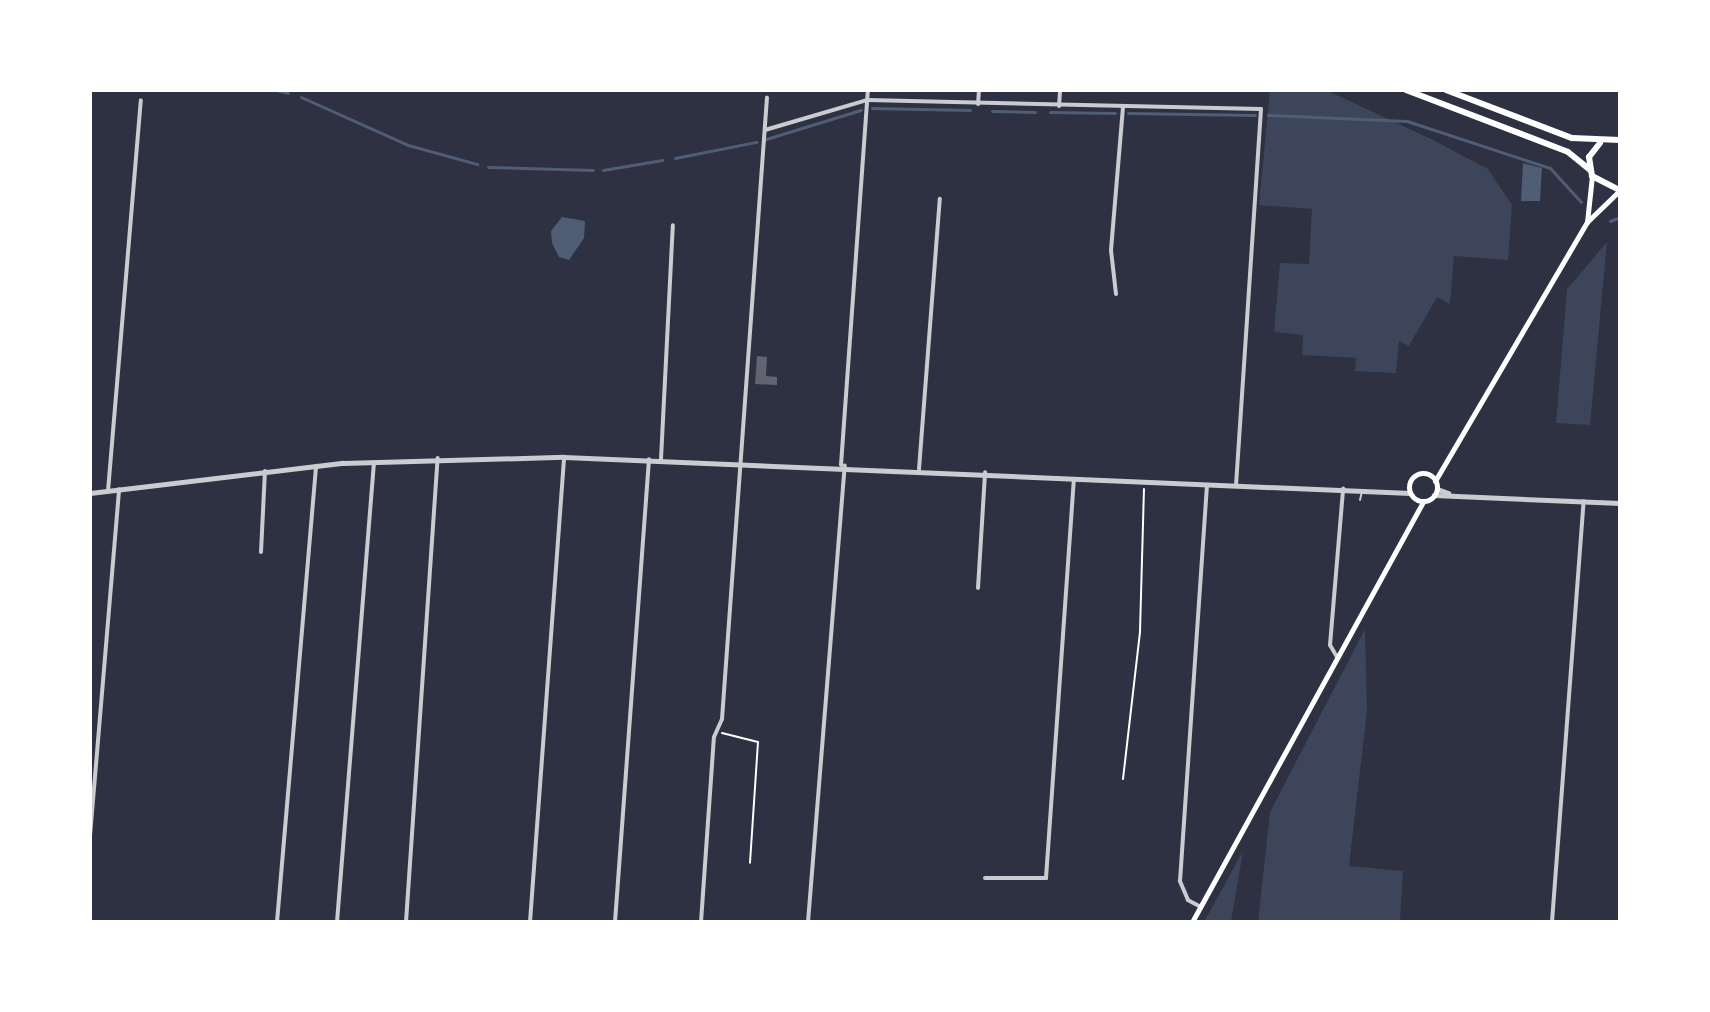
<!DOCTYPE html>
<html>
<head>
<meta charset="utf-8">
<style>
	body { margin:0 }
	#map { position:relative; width:1710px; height:1012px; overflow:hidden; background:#2d3142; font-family:"Source Serif 4",serif }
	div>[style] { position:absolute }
	.green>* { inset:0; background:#3c4559 }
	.water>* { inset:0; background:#4f5d75 }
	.stream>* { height:3px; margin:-1.5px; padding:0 1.5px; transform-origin:1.5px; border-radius:1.5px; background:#4f5d75 }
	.building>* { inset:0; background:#626471 }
	.path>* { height:2px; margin:-1px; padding:0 1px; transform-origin:1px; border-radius:1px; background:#fff }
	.service>* { height:2px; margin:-1px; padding:0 1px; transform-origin:1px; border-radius:1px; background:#caccd0 }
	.minor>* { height:4px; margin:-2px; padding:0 2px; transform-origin:2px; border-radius:2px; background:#caccd0 }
	.tertiary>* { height:5px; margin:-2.5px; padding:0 2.5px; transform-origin:2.5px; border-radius:2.5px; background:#caccd0 }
	.secondary>* { height:5px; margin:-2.5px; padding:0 2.5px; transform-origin:2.5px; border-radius:2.5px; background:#fff }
	.secondary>.ring { margin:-2.5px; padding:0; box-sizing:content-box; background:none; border:5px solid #fff; border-radius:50% }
	.primary>* { height:6px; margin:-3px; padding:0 3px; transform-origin:3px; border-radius:3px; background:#fff }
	span { translate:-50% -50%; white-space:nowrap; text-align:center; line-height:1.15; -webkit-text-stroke:8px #fff; paint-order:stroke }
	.frame { position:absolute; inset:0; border:92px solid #fff; pointer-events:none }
</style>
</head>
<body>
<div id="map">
	<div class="green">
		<i style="clip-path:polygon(1270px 90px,1326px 90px,1431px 139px,1488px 169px,1512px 205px,1508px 260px,1454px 256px,1450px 304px,1437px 297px,1409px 346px,1399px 341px,1396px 373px,1355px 371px,1356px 358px,1302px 355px,1303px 335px,1274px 332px,1280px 263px,1309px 264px,1312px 209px,1259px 205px)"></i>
		<i style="clip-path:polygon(1607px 242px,1590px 425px,1556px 423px,1567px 289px)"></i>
		<i style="clip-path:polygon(1365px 629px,1367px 711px,1349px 866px,1403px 871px,1400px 922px,1258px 922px,1270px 812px)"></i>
		<i style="clip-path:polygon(1243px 851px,1231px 922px,1204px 922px,1205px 920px)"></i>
	</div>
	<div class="water">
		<i style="clip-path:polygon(1523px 163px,1542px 168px,1540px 201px,1521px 201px)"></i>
		<i style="clip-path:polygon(562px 217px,585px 221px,584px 238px,569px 260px,559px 257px,552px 243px,551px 231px)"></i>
	</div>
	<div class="stream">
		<i style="left:276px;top:90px;width:12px;rotate:14deg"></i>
		<i style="left:301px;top:97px;width:117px;rotate:24.2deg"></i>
		<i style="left:408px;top:145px;width:72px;rotate:15.4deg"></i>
		<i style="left:872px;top:108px;width:98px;rotate:1.2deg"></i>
		<i style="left:992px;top:111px;width:43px;rotate:1.3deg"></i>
		<i style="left:1050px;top:112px;width:65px;rotate:0.9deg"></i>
		<i style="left:1128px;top:113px;width:127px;rotate:0.9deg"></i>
		<i style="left:1268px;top:115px;width:139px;rotate:2.5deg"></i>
		<i style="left:1407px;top:121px;width:151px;rotate:18.2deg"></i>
		<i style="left:1550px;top:168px;width:46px;rotate:47.6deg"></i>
		<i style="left:766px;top:139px;width:99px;rotate:-17deg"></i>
		<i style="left:675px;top:158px;width:83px;rotate:-11.2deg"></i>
		<i style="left:488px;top:167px;width:105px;rotate:1.6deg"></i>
		<i style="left:603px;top:170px;width:60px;rotate:-9.6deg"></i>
		<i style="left:1610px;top:221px;width:11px;rotate:-22deg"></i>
	</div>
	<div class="building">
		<i style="clip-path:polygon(757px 356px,767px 357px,766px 376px,777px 377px,777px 385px,755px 384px)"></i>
	</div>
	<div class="path">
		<i style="left:722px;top:733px;width:37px;rotate:14deg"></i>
		<i style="left:758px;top:742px;width:121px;rotate:93.8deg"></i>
		<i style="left:1123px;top:779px;width:149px;rotate:-83.4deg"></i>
		<i style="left:1140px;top:631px;width:142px;rotate:-88.4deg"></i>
	</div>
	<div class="service">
		<i style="left:1360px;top:500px;width:9px;rotate:-77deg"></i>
	</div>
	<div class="minor">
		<i style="left:978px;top:104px;width:14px;rotate:-86deg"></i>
		<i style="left:1059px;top:106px;width:16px;rotate:-86deg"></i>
		<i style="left:765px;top:130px;width:106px;rotate:-16.4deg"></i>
		<i style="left:867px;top:100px;width:394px;rotate:1.3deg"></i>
		<i style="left:1261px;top:109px;width:376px;rotate:93.8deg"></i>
		<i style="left:1116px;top:294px;width:44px;rotate:-96.5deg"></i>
		<i style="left:1111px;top:250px;width:144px;rotate:-85.2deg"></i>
		<i style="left:661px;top:459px;width:234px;rotate:-87.1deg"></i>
		<i style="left:841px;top:465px;width:376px;rotate:-85.9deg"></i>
		<i style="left:919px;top:469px;width:271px;rotate:-85.6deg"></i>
		<i style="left:108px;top:491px;width:392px;rotate:-85.2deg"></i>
		<i style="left:261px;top:552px;width:81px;rotate:-87.2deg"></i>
		<i style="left:978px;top:588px;width:116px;rotate:-86.5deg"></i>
		<i style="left:1337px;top:657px;width:14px;rotate:-120deg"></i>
		<i style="left:1330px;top:645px;width:157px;rotate:-85.2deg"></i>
		<i style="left:90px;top:836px;width:348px;rotate:-85.2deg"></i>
		<i style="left:985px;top:878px;width:61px"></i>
		<i style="left:1046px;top:878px;width:400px;rotate:-86deg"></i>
		<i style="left:1201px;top:907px;width:15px;rotate:-152deg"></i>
		<i style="left:1188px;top:900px;width:21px;rotate:-113deg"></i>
		<i style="left:1180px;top:881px;width:397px;rotate:-86.1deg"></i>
		<i style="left:277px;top:922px;width:458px;rotate:-85.1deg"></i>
		<i style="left:337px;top:922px;width:461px;rotate:-85.4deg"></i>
		<i style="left:406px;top:922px;width:465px;rotate:-86.1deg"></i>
		<i style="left:530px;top:922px;width:465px;rotate:-85.8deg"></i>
		<i style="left:615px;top:922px;width:464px;rotate:-85.8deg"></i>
		<i style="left:701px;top:922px;width:185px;rotate:-86deg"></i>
		<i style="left:714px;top:737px;width:20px;rotate:-66deg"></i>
		<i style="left:722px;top:719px;width:623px;rotate:-85.86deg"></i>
		<i style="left:808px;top:922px;width:458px;rotate:-85.4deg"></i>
		<i style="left:1552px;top:922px;width:422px;rotate:-85.7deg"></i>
	</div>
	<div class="tertiary">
		<i style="left:1437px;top:489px;width:12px;rotate:20deg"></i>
		<i style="left:90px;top:493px;width:255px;rotate:-6.8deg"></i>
		<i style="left:343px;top:463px;width:221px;rotate:-1.6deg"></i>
		<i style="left:564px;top:457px;width:847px;rotate:2.44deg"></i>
		<i style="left:1434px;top:495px;width:186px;rotate:2.5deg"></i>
	</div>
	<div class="secondary">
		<i style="left:1587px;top:222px;width:46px;rotate:-83.8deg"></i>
		<i class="ring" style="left:1409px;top:473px;width:23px;height:23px"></i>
		<i style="left:1435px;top:481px;width:300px;rotate:-59.6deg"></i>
		<i style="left:1587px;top:222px;width:46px;rotate:-44.1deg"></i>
		<i style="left:1192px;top:922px;width:480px;rotate:-61.2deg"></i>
	</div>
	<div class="primary">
		<i style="left:1406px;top:90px;width:173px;rotate:20.9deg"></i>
		<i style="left:1568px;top:152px;width:28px;rotate:39deg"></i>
		<i style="left:1446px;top:90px;width:135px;rotate:20.9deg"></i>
		<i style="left:1572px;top:138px;width:48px;rotate:2.4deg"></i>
		<i style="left:1600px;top:143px;width:18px;rotate:128deg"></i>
		<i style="left:1589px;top:157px;width:19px;rotate:81deg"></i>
		<i style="left:1592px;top:176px;width:31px;rotate:27deg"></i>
	</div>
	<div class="frame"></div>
</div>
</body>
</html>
